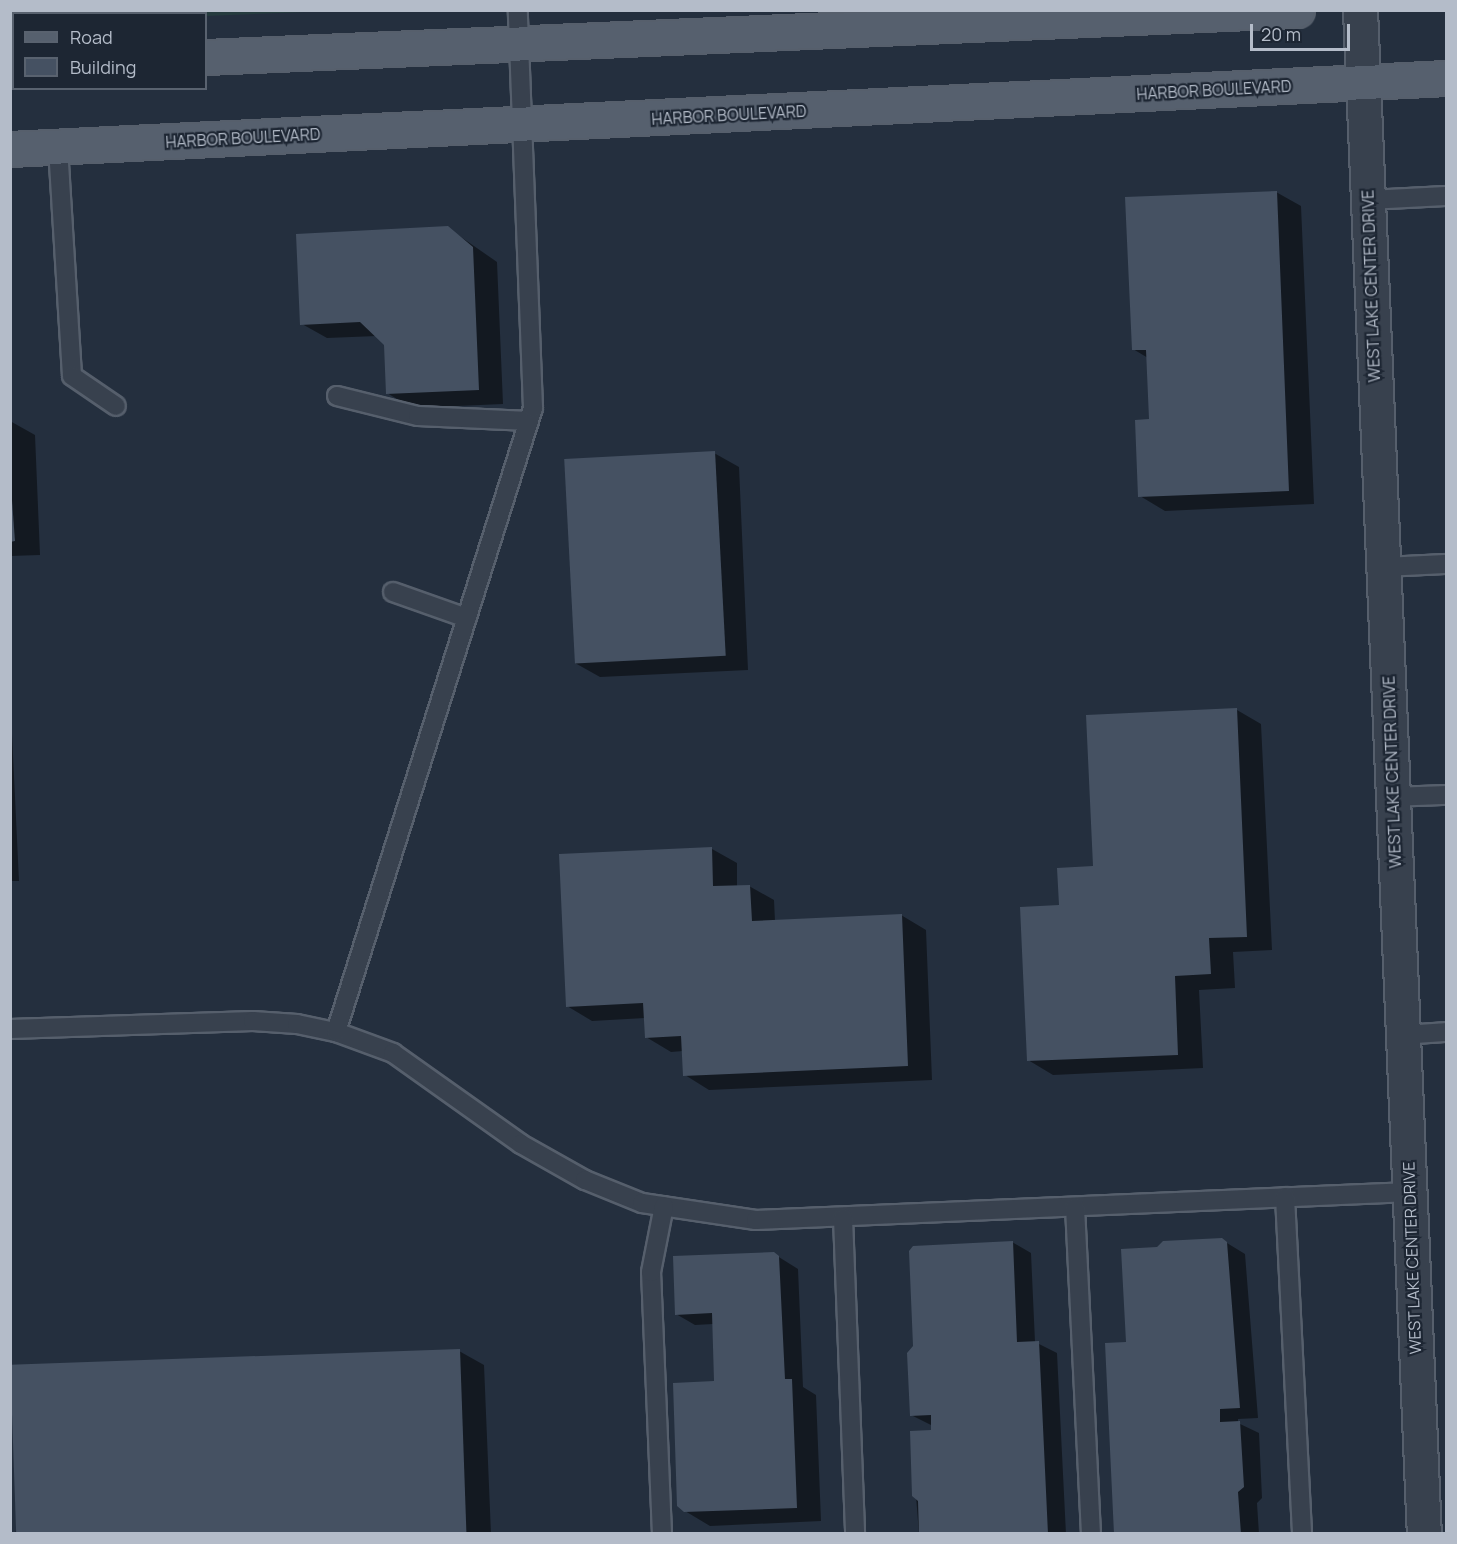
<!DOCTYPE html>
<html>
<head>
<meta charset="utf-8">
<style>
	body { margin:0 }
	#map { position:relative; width:1457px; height:1544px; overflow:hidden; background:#242f3e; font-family:Manrope,sans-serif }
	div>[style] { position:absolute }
	.green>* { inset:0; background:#263c3f }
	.shadow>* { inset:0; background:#0007 }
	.building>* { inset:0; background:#455162; transform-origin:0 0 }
	.roads { filter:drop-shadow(2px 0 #565f6c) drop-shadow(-2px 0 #565f6c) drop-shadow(0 2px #565f6c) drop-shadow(0 -2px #565f6c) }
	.service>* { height:18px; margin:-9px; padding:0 9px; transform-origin:9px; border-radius:9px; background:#38414e }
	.tertiary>* { height:33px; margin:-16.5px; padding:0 16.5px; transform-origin:16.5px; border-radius:16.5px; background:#38414e }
	.primary>* { height:33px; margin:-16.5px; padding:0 16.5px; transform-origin:16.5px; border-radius:16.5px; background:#56606e }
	span { translate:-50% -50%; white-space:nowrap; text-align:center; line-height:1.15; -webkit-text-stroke:4.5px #1d2633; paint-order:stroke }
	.street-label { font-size:16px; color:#b4bcc9 }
	.frame { position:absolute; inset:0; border:12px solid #b4bcc9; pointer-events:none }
	.legend { position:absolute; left:12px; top:12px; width:195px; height:78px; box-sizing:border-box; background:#1d2633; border:2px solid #59626f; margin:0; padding:8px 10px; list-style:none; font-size:18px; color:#b4bcc9 }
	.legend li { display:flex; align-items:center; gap:12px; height:30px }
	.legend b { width:30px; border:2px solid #59626f }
	.scale { position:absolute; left:1250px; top:24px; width:100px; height:27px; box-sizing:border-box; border:3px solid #b4bcc9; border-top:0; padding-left:8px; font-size:18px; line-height:21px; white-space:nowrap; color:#b4bcc9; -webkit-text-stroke:4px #1d2633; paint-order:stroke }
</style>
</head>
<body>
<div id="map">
	<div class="green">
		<i style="clip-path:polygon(10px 11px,11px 10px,331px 11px,206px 16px,14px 14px,11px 25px)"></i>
	</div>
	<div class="shadow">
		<i style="clip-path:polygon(1276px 192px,1301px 206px,1314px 504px,1165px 511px,1140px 496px,1151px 421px,1148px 358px,1133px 349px)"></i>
		<i style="clip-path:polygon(448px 228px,497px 262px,503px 404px,412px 408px,387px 393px,386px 344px,377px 336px,327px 338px,302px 324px)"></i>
		<i style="clip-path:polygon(10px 421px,35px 435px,40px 555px,10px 556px)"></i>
		<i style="clip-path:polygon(714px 453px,739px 467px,748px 670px,600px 677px,575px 663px)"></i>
		<i style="clip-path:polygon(10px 692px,19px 881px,10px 881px)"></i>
		<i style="clip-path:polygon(1237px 710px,1261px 724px,1272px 950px,1233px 952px,1235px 988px,1199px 990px,1203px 1068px,1053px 1075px,1028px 1060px,1060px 907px)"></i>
		<i style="clip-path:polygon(712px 849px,737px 863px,737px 886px,749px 886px,774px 900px,775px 921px,901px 915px,926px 930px,932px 1080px,709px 1090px,685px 1075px,683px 1051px,671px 1052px,646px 1037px,645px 1018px,592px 1021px,567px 1006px)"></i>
		<i style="clip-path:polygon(1222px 1240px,1245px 1254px,1258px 1418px,1238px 1419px,1238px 1423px,1259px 1433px,1262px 1498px,1257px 1503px,1259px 1534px,1116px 1534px,1127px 1344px,1157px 1248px)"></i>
		<i style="clip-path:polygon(1012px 1242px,1031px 1253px,1035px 1342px,1057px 1353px,1066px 1534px,919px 1534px,911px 1432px,933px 1431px,933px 1426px,911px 1415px)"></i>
		<i style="clip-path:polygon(774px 1254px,798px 1269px,803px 1387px,816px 1395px,821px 1521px,710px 1526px,685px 1511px,720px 1383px,713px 1324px,695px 1325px,676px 1314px)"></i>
		<i style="clip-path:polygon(459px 1351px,484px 1365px,491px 1534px,10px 1534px)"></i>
	</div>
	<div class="building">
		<i style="clip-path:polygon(1277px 191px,1289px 491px,1138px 497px,1135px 420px,1149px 419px,1146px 350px,1132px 350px,1125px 197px)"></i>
		<i style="clip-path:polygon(448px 226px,473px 247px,479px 390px,386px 394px,384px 345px,360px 322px,300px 325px,296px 234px)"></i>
		<i style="left:715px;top:451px;width:205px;height:151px;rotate:87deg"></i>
		<i style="clip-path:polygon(10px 473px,15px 541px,10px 542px)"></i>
		<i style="clip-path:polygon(1237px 708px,1247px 937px,1209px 938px,1211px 974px,1175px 976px,1178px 1055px,1027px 1061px,1020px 907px,1059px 905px,1057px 868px,1093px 866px,1086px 715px)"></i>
		<i style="clip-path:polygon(712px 847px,713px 886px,750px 885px,752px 921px,902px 914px,908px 1066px,683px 1076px,681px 1036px,645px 1038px,643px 1003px,566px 1007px,559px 854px)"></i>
		<i style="clip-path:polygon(1222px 1238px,1227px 1242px,1240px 1408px,1220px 1409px,1220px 1422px,1240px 1421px,1244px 1487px,1238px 1492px,1241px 1534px,1114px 1534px,1105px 1343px,1126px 1342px,1121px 1249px,1157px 1247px,1163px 1241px)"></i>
		<i style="clip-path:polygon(1013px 1241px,1017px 1342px,1039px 1341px,1048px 1534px,919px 1534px,918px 1501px,912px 1496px,910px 1431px,931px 1430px,931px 1415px,910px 1416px,907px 1353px,913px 1346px,909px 1251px,913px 1246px)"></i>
		<i style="clip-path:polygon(774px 1252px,779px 1256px,785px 1379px,792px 1379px,797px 1508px,684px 1512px,677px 1506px,673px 1383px,714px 1381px,712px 1313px,675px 1315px,673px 1256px)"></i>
		<i style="left:460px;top:1349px;width:185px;height:450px;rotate:88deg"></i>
	</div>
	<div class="roads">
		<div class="service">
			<i style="left:58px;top:147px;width:229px;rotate:86.5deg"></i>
			<i style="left:72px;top:376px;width:53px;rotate:34.3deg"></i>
			<i style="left:1368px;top:200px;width:78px;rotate:-2.9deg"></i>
			<i style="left:337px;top:396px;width:83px;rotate:13.9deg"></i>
			<i style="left:418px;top:416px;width:111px;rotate:2.6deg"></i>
			<i style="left:1383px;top:567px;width:63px;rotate:-2.7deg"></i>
			<i style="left:393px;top:592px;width:78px;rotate:19.4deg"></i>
			<i style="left:1393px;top:797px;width:53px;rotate:-2.2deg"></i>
			<i style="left:10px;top:1029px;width:243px;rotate:-1.9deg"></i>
			<i style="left:253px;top:1021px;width:44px;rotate:3.9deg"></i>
			<i style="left:297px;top:1024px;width:40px;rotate:12deg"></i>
			<i style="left:336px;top:1032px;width:61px;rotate:20.2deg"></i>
			<i style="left:393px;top:1053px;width:157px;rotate:35.4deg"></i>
			<i style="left:521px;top:1144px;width:73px;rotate:29.4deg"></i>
			<i style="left:585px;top:1180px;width:61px;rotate:22deg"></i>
			<i style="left:642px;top:1203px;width:115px;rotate:8.5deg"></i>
			<i style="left:756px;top:1220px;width:655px;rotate:-2.45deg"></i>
			<i style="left:336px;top:1032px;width:654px;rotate:-72.48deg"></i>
			<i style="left:533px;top:408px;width:398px;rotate:-92.2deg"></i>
			<i style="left:1403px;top:1035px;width:43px;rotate:-4deg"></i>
			<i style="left:1285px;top:1197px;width:337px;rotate:87.1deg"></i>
			<i style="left:1075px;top:1207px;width:327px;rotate:87.2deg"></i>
			<i style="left:843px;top:1218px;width:316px;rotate:87.8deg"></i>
			<i style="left:662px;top:1534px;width:262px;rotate:-92.4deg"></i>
			<i style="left:651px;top:1272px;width:67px;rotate:-78.9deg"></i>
		</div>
		<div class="tertiary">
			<i style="left:1360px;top:10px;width:1525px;rotate:87.6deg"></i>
		</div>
		<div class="primary">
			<i style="left:206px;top:57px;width:1092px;rotate:-2.47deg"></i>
			<i style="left:10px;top:66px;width:4px;rotate:-14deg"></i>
			<i style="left:10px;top:149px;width:1438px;rotate:-2.83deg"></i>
		</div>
	</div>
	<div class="street-label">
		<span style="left:1214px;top:90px;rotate:-3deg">HARBOR BOULEVARD</span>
		<span style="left:729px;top:115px;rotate:-3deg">HARBOR BOULEVARD</span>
		<span style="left:243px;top:138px;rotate:-3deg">HARBOR BOULEVARD</span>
		<span style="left:1371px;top:286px;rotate:-92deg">WEST LAKE CENTER DRIVE</span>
		<span style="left:1392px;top:772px;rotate:-92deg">WEST LAKE CENTER DRIVE</span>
		<span style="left:1412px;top:1258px;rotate:-92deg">WEST LAKE CENTER DRIVE</span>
	</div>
	<div class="frame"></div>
	<ul class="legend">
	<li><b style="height:8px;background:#56606e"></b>Road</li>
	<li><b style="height:16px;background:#455162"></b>Building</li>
	</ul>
	<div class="scale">20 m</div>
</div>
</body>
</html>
